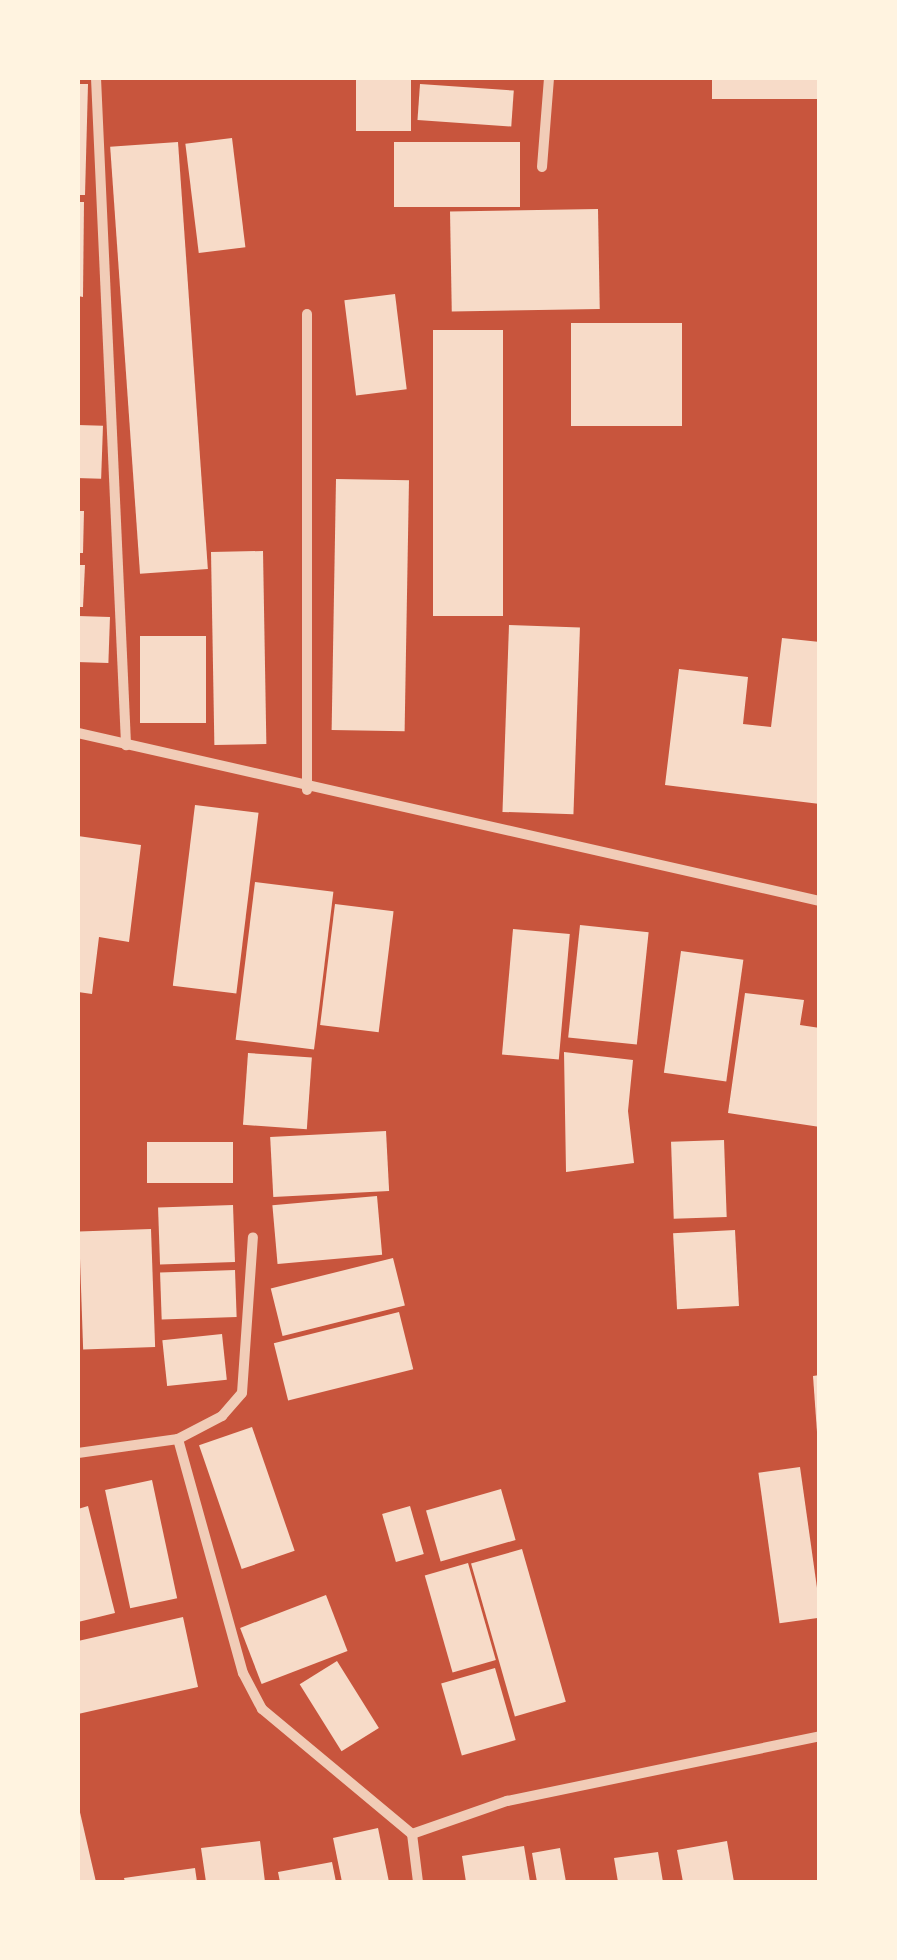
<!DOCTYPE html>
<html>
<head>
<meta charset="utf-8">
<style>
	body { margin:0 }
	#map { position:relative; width:897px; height:1960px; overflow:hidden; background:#c8553d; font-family:Helvetica,sans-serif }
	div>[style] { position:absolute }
	.building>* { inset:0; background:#f7dbc8; transform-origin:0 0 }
	.minor>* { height:10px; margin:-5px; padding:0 5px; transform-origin:5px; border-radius:5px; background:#f1ccb7 }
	span { translate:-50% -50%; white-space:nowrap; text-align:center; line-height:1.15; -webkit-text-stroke:9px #fff3e0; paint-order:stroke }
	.frame { position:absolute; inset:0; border:80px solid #fff3e0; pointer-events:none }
</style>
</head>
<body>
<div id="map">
	<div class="building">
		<i style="left:356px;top:78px;width:55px;height:53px"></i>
		<i style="left:712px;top:78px;width:108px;height:21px"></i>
		<i style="clip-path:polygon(78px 84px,88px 84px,85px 195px,78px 195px)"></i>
		<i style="left:420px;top:84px;width:94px;height:36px;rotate:4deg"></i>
		<i style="left:232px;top:138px;width:110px;height:47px;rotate:83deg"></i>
		<i style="left:178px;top:142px;width:428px;height:68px;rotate:86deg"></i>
		<i style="left:520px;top:142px;width:65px;height:126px;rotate:90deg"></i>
		<i style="clip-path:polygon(78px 202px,84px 202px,83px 297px,78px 296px)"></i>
		<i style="left:598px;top:209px;width:100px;height:148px;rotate:89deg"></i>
		<i style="left:395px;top:294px;width:96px;height:51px;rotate:83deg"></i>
		<i style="left:571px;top:323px;width:111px;height:103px"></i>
		<i style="left:503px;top:330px;width:286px;height:70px;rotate:90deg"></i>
		<i style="left:78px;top:425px;width:25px;height:53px;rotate:2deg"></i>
		<i style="left:336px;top:479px;width:73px;height:251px;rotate:1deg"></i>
		<i style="clip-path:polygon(78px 511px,84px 511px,83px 553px,78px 553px)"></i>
		<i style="left:263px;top:551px;width:193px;height:52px;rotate:89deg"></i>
		<i style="clip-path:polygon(78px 565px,85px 565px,83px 607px,78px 607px)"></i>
		<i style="left:78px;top:616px;width:32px;height:46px;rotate:2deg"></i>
		<i style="left:509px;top:625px;width:71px;height:187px;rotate:2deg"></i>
		<i style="left:140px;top:636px;width:66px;height:87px"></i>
		<i style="clip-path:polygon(782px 638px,820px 642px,820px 804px,665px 785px,679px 669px,748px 677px,743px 724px,771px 727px)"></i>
		<i style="left:195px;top:805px;width:64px;height:182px;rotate:7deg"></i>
		<i style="clip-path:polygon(78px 836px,141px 845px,129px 942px,99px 937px,92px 994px,78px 992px)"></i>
		<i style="left:255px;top:882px;width:79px;height:159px;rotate:7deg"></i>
		<i style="left:335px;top:904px;width:59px;height:122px;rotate:7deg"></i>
		<i style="left:580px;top:925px;width:69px;height:113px;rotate:6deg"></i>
		<i style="left:513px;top:929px;width:57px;height:126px;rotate:5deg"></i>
		<i style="left:681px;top:951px;width:63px;height:123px;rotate:8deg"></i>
		<i style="clip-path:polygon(745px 993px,804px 1000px,800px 1025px,820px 1028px,820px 1127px,728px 1113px)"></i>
		<i style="clip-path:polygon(564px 1052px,633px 1060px,628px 1111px,634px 1163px,566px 1172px)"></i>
		<i style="left:248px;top:1053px;width:64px;height:72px;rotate:4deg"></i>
		<i style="left:386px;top:1131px;width:60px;height:116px;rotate:87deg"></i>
		<i style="left:724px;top:1140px;width:77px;height:53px;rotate:88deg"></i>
		<i style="left:147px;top:1142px;width:86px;height:41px"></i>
		<i style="left:377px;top:1196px;width:59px;height:105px;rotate:85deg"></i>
		<i style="left:233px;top:1205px;width:57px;height:75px;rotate:88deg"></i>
		<i style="left:151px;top:1229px;width:118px;height:72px;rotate:88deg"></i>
		<i style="left:735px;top:1230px;width:76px;height:62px;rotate:87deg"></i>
		<i style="left:393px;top:1258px;width:49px;height:126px;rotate:76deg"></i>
		<i style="left:235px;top:1270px;width:47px;height:75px;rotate:88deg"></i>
		<i style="left:399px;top:1312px;width:59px;height:129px;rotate:76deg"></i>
		<i style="left:222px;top:1334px;width:46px;height:60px;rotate:84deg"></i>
		<i style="clip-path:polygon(820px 1375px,820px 1432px,817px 1432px,813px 1376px)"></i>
		<i style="left:252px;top:1427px;width:131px;height:56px;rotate:71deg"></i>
		<i style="left:800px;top:1467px;width:152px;height:42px;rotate:82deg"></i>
		<i style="left:152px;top:1480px;width:121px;height:48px;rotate:78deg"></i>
		<i style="left:501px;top:1489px;width:53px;height:78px;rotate:74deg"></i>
		<i style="clip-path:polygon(88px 1506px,115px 1613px,78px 1622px,78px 1509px)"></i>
		<i style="left:410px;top:1506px;width:50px;height:29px;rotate:74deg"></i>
		<i style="left:522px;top:1549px;width:159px;height:53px;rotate:74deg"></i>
		<i style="left:468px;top:1563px;width:101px;height:45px;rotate:74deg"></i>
		<i style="left:326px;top:1595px;width:60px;height:92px;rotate:69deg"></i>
		<i style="clip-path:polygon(183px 1617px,198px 1687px,78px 1714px,78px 1641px)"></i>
		<i style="left:337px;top:1661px;width:79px;height:44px;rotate:58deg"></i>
		<i style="left:495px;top:1668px;width:75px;height:56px;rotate:74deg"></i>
		<i style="clip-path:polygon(78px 1808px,79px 1808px,96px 1882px,78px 1882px)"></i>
		<i style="clip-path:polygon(378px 1828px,389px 1882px,342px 1882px,333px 1838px)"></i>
		<i style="clip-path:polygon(260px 1841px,265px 1882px,206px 1882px,201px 1848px)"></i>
		<i style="clip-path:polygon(727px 1841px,734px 1882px,683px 1882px,677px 1850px)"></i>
		<i style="clip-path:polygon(524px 1846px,530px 1882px,466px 1882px,462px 1856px)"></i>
		<i style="clip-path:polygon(560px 1848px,566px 1882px,537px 1882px,532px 1853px)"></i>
		<i style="clip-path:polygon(658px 1852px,663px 1882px,618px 1882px,614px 1858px)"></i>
		<i style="clip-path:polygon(332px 1862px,336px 1882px,280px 1882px,278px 1872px)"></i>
		<i style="clip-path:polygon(195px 1868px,197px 1882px,125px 1882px,124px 1878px)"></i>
	</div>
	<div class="minor">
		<i style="left:96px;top:78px;width:668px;rotate:87.42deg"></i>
		<i style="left:542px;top:167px;width:89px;rotate:-85.5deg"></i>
		<i style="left:78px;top:733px;width:761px;rotate:12.76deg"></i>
		<i style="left:307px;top:790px;width:476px;rotate:-90deg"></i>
		<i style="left:178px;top:1439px;width:50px;rotate:-27.6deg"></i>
		<i style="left:222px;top:1416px;width:30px;rotate:-49deg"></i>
		<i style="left:242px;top:1393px;width:156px;rotate:-86deg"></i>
		<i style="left:78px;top:1453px;width:101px;rotate:-8deg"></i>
		<i style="left:178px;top:1439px;width:243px;rotate:74.5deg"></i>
		<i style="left:243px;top:1673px;width:41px;rotate:62.2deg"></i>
		<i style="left:262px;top:1709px;width:195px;rotate:39.8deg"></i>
		<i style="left:418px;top:1882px;width:48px;rotate:-97.1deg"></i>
		<i style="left:412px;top:1834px;width:101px;rotate:-19.2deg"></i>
		<i style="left:507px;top:1801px;width:320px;rotate:-11.7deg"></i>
	</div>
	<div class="frame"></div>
</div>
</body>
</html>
